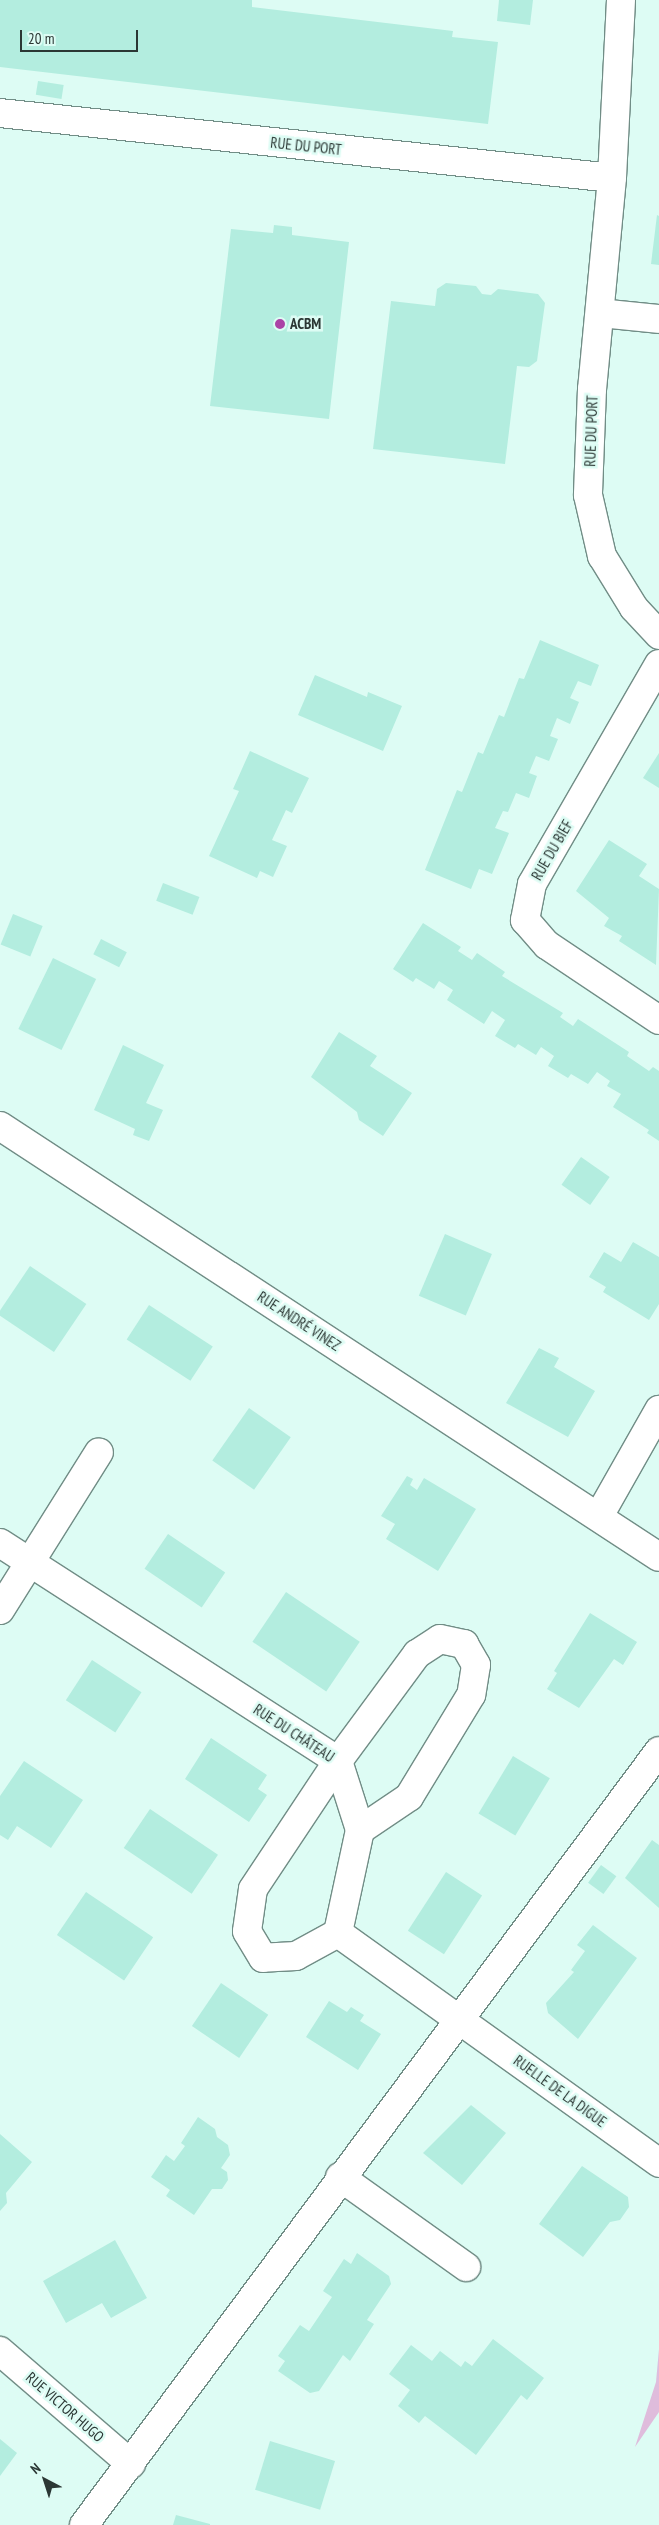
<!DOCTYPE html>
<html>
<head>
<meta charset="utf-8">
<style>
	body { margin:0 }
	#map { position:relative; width:659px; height:2525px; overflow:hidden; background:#ddfcf4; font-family:"PT Sans Narrow",sans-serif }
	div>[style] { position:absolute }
	.green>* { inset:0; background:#dfbcdc }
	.building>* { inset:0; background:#b3eddf; transform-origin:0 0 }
	.roads { filter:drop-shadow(1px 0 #718d86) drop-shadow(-1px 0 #718d86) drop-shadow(0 1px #718d86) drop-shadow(0 -1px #718d86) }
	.minor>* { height:28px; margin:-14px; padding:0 14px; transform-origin:14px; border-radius:14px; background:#fff }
	.dots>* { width:14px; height:14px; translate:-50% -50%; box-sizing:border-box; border:2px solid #ddfcf4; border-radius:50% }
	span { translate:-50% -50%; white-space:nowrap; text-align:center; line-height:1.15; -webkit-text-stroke:5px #ddfcf4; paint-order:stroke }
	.street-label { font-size:15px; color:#2b3734 }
	.poi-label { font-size:15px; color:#2b3734; font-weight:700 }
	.left { translate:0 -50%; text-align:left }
	.north { position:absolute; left:20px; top:2455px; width:50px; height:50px; -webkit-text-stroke:4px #ddfcf4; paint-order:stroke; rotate:320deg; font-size:14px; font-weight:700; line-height:20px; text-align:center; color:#2b3734 }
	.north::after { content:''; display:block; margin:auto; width:18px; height:22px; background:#2b3734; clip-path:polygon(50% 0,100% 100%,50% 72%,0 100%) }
	.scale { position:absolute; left:20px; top:30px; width:118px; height:22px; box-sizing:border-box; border:2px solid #2b3734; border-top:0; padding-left:6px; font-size:15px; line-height:18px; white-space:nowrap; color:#2b3734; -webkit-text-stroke:4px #ddfcf4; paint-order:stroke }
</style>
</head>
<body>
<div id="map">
	<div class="green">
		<i style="clip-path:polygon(659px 2349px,659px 2412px,635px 2447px,656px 2382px)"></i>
	</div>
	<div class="building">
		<i style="clip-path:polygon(0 0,252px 0,252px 7px,453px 31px,452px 37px,498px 42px,488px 124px,0 67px)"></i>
		<i style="clip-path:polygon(499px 0,533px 0,530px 25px,497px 21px)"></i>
		<i style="left:38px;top:81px;width:26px;height:14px;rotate:9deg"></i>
		<i style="clip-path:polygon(657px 215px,659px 216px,659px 265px,651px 264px)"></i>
		<i style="clip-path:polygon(274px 225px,292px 227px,292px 235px,349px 242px,329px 419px,210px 406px,231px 229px,273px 233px)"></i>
		<i style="clip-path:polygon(446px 283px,476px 286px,482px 294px,491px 295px,498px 289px,538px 294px,545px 303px,537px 361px,529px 367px,517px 366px,505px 464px,373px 449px,391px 301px,435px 306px,437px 289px)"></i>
		<i style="clip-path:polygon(540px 640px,599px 665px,591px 686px,578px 681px,570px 698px,579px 702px,570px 724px,557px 718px,550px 736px,558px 739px,549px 761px,536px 756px,529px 773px,537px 776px,529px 798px,516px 793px,508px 812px,503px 811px,495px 828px,509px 833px,492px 874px,479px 869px,471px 889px,425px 870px,457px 790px,462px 792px,478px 752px,483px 754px,499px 715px,504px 717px,519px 678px,524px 679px)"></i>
		<i style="clip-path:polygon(315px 675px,367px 697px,368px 692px,402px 706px,383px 751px,298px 715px)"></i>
		<i style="clip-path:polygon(250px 751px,309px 778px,292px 813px,286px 810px,272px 840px,287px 846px,273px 877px,260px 871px,257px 878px,209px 856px,239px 791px,233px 789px)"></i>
		<i style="clip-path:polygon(659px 753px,659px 788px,643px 778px)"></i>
		<i style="clip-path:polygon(609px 840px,647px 864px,639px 876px,659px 889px,656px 965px,619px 941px,622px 936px,604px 926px,609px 918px,576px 891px)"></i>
		<i style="left:163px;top:883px;width:39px;height:19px;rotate:21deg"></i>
		<i style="left:13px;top:914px;width:32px;height:33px;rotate:22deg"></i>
		<i style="clip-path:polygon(423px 923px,461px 947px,458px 951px,472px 960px,477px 953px,505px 972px,502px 976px,563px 1013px,560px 1017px,573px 1026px,578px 1019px,629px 1052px,627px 1056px,649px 1071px,653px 1067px,659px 1071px,659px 1141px,647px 1133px,649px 1130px,613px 1107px,621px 1094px,607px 1086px,610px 1081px,597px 1072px,588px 1084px,571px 1074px,568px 1078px,548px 1066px,554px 1056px,541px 1047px,536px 1055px,518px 1044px,515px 1048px,495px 1036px,505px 1020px,492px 1011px,484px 1024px,447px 1000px,453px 990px,439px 981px,434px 989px,416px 978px,413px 982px,393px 969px)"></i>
		<i style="left:101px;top:939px;width:29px;height:17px;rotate:27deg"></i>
		<i style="left:53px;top:958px;width:48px;height:79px;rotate:26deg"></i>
		<i style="clip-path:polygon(339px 1032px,377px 1056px,370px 1066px,412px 1093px,383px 1136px,359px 1120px,357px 1112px,311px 1077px)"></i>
		<i style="clip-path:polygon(123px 1045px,164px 1065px,146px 1103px,163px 1110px,149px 1141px,133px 1135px,135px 1129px,94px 1110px)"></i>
		<i style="left:581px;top:1157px;width:35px;height:34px;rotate:35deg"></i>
		<i style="left:445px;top:1234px;width:51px;height:67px;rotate:23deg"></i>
		<i style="clip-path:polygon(633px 1242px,659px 1257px,659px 1304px,649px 1320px,603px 1292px,606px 1287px,589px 1277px,604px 1252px,621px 1262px)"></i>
		<i style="left:30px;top:1266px;width:68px;height:58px;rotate:34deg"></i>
		<i style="left:149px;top:1305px;width:76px;height:41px;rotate:33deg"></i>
		<i style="clip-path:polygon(539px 1348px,559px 1358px,554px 1367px,595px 1391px,568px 1437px,506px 1403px)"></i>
		<i style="left:249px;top:1408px;width:51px;height:64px;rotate:35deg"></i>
		<i style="clip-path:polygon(407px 1476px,413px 1479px,410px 1485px,417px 1490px,424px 1478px,476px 1509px,438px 1571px,386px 1539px,395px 1524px,381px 1516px)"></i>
		<i style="left:168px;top:1534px;width:69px;height:42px;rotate:34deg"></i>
		<i style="left:286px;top:1592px;width:89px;height:60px;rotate:34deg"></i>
		<i style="clip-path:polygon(590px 1613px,637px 1642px,623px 1665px,614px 1659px,579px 1708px,547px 1689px,557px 1673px,554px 1671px)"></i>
		<i style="left:92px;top:1660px;width:59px;height:48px;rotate:33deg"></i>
		<i style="clip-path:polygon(211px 1738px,267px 1775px,258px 1789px,267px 1795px,249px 1822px,185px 1779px)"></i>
		<i style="left:513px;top:1756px;width:43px;height:67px;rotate:31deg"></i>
		<i style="clip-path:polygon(24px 1761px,83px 1800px,51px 1848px,17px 1826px,8px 1840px,0 1835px,0 1796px)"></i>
		<i style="left:150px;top:1809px;width:82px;height:47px;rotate:34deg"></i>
		<i style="clip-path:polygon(652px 1840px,659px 1845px,659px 1908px,625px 1878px)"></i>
		<i style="left:601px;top:1865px;width:19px;height:22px;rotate:36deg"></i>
		<i style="left:446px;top:1872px;width:43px;height:70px;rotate:33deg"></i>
		<i style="left:86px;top:1892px;width:81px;height:52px;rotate:34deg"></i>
		<i style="clip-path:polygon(593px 1925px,637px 1958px,578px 2039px,548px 2013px,546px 2003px,574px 1972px,571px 1970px,585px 1951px,577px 1945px)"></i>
		<i style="left:221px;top:1983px;width:57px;height:52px;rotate:34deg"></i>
		<i style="clip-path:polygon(329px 2001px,347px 2012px,351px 2007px,364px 2015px,360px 2021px,381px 2034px,358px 2070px,306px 2037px)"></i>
		<i style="clip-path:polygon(471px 2105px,506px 2133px,462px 2185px,423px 2153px)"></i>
		<i style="clip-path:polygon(198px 2117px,215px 2129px,217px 2137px,228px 2145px,230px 2155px,221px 2168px,227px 2172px,228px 2180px,222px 2189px,212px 2189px,194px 2215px,166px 2196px,170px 2190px,151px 2177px,166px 2155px,174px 2161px,185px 2146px,181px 2143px)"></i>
		<i style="clip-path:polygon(0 2134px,32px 2162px,6px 2193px,7px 2203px,0 2211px)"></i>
		<i style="clip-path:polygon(582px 2166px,628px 2197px,629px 2207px,620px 2220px,610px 2222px,583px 2257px,539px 2224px)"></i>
		<i style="clip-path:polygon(115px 2240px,147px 2298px,111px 2318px,102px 2303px,66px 2323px,43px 2281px)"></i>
		<i style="clip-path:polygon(357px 2253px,389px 2276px,391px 2284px,367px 2320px,374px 2324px,350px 2361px,343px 2355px,319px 2391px,310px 2393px,278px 2371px,285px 2361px,278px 2356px,300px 2325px,309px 2331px,332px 2297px,323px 2291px,344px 2259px,351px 2264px)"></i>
		<i style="clip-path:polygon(493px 2339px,544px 2378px,527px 2400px,521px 2395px,476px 2455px,425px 2416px,419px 2423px,398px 2406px,410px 2390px,389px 2374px,411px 2345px,432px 2361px,440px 2351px,461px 2367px,465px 2361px,472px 2366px)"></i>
		<i style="clip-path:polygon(0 2439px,17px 2453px,0 2476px)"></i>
		<i style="left:270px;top:2441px;width:68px;height:51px;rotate:17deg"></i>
		<i style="clip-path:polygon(176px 2515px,210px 2524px,210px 2525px,173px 2525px)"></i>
	</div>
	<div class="roads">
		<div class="minor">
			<i style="left:621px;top:0;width:178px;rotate:92.9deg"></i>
			<i style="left:612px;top:178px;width:212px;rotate:95.4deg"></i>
			<i style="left:592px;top:389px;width:106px;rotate:92.2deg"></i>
			<i style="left:588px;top:495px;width:63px;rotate:77.1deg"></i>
			<i style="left:602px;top:556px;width:61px;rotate:58.4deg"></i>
			<i style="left:634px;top:608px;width:37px;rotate:47deg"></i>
			<i style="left:0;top:113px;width:615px;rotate:6.06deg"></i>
			<i style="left:600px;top:313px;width:59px;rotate:5.8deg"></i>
			<i style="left:659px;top:664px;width:254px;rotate:120deg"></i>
			<i style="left:532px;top:884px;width:37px;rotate:101deg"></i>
			<i style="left:525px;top:920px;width:33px;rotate:49deg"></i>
			<i style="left:547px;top:945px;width:135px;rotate:33.8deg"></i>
			<i style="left:0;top:1126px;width:787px;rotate:33.19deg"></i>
			<i style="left:599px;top:1516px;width:122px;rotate:-60.5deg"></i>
			<i style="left:0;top:1543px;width:402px;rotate:32.8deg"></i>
			<i style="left:338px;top:1761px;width:72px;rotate:72.3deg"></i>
			<i style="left:360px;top:1830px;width:105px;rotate:102.1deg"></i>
			<i style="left:338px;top:1933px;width:395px;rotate:35.6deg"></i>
			<i style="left:0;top:1610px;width:186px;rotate:-57.9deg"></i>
			<i style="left:338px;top:1933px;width:48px;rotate:151.3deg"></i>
			<i style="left:296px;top:1956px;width:33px;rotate:177deg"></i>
			<i style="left:263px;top:1958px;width:31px;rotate:-121deg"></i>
			<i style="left:247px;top:1931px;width:42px;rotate:-81.9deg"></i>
			<i style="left:253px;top:1889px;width:154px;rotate:-56.4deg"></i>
			<i style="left:338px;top:1761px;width:133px;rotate:-53.6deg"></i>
			<i style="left:417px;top:1654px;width:27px;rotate:-33deg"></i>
			<i style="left:440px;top:1639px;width:25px;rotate:12deg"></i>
			<i style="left:464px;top:1644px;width:24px;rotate:60deg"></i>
			<i style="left:476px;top:1665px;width:30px;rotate:99deg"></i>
			<i style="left:471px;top:1695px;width:119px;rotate:121.3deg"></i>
			<i style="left:409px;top:1797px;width:59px;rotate:146deg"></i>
			<i style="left:340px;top:2177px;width:155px;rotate:35.5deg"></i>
			<i style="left:0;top:2351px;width:173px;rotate:40.8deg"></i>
			<i style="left:84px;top:2525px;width:964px;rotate:-53.39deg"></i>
		</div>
	</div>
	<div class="dots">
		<i style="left:280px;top:324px;background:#ab43a6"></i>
	</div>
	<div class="street-label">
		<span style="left:306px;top:146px;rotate:6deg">RUE DU PORT</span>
		<span style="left:591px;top:431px;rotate:-88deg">RUE DU PORT</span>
		<span style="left:552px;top:850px;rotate:-60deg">RUE DU BIEF</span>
		<span style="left:299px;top:1321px;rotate:33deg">RUE ANDRÉ VINEZ</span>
		<span style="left:294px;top:1733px;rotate:33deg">RUE DU CHÂTEAU</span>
		<span style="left:560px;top:2091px;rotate:36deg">RUELLE DE LA DIGUE</span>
		<span style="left:65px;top:2407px;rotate:41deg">RUE VICTOR HUGO</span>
	</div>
	<div class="poi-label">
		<span class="left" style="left:290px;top:324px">ACBM</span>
	</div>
	<div class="north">N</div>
	<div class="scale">20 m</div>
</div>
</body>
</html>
